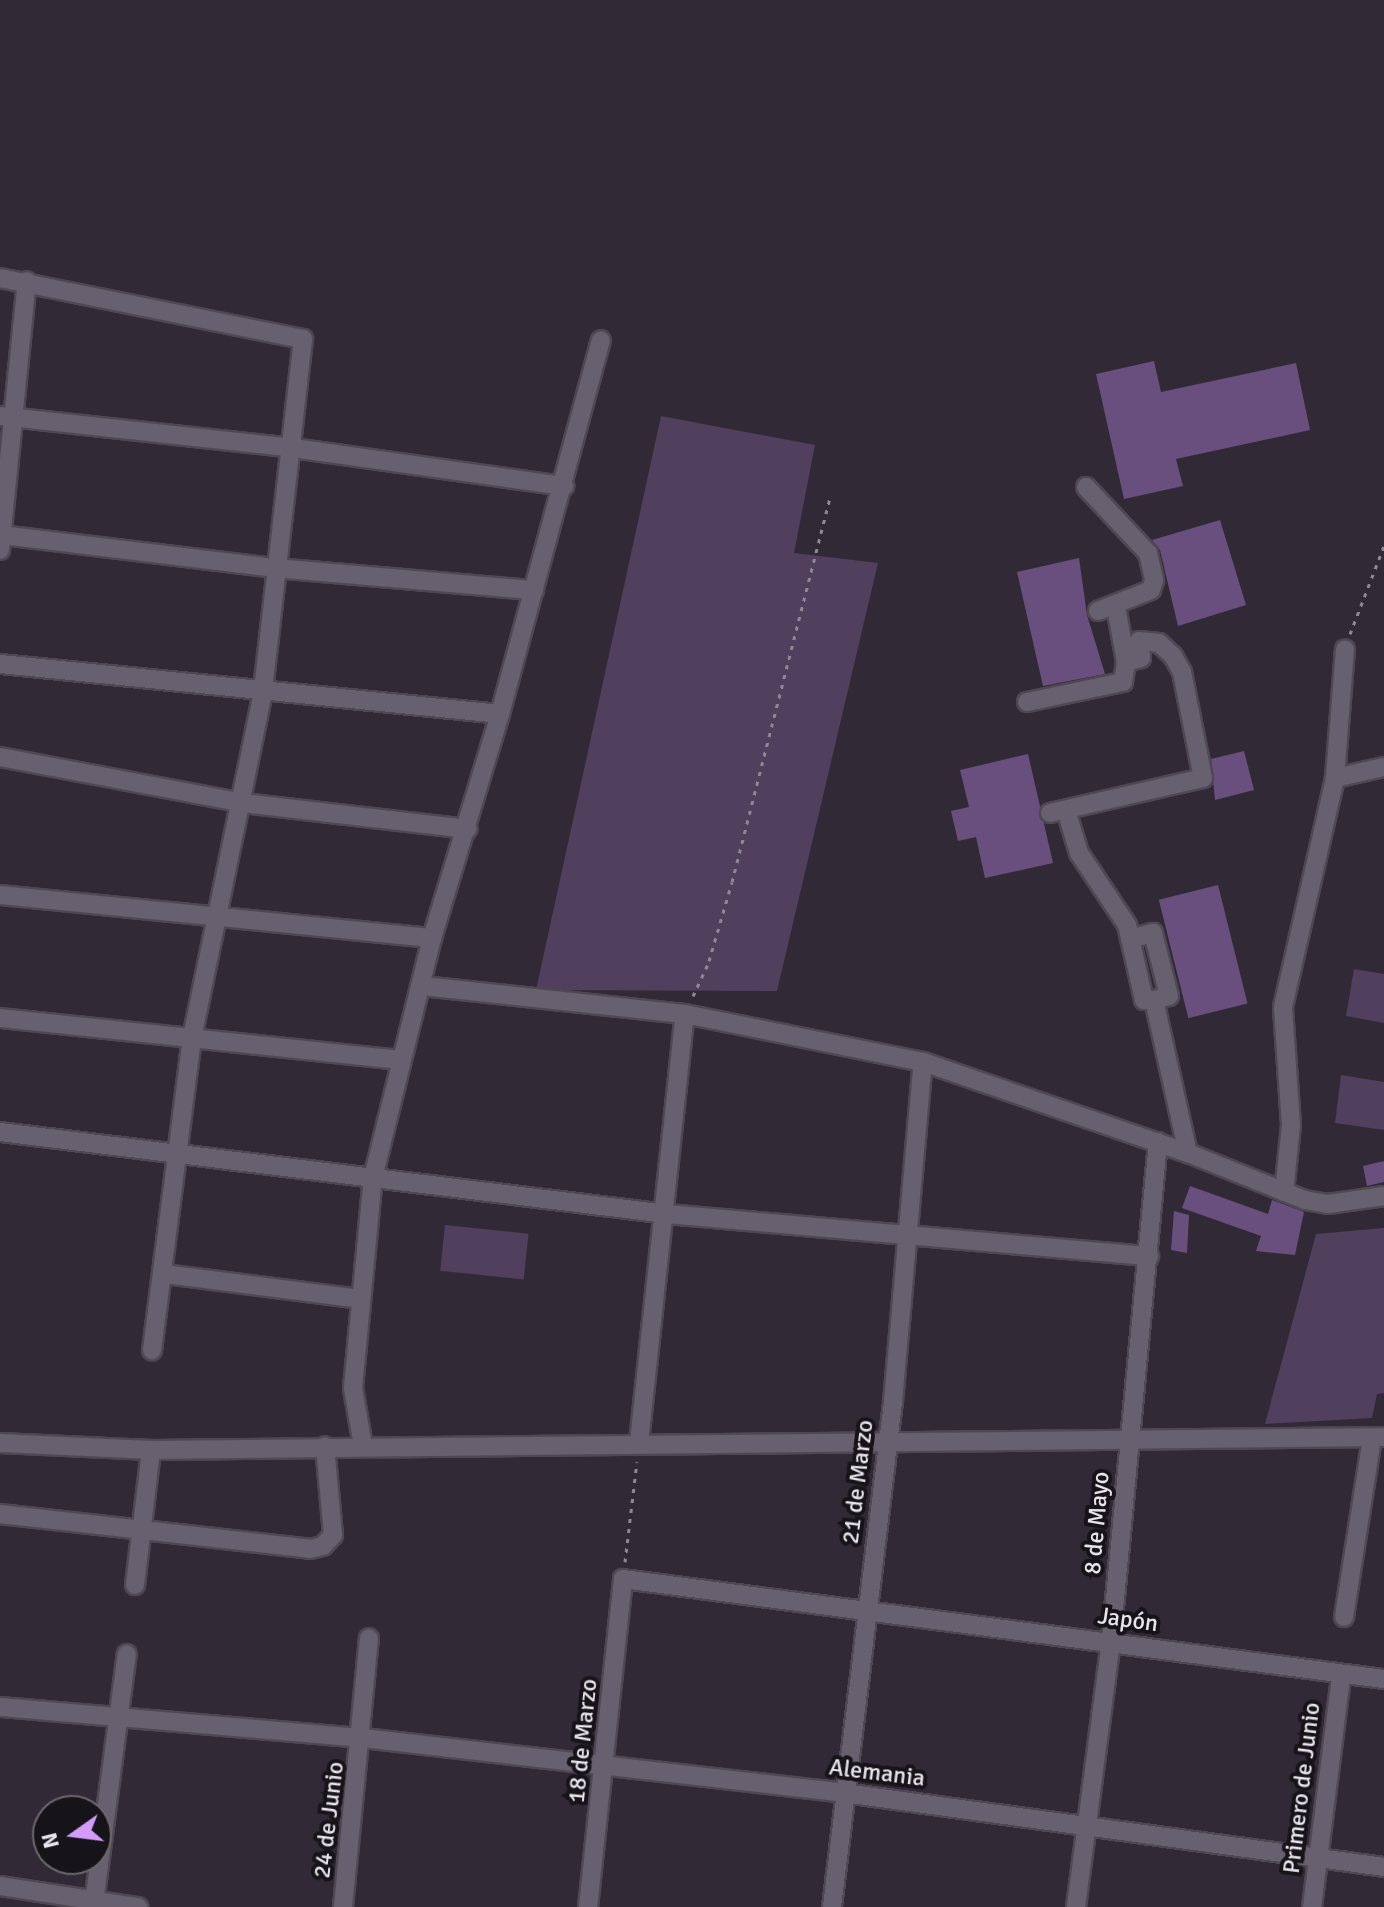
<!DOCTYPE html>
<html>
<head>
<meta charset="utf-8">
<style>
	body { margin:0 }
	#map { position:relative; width:1384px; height:1907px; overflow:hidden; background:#312a36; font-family:Signika,sans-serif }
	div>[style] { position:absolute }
	.green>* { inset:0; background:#503f5d; transform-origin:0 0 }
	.building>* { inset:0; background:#694f7d; transform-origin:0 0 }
	.path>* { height:3px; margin-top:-1.5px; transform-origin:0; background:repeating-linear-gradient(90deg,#8e8893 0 4px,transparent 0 10px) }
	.roads { filter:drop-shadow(2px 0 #4f4853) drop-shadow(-2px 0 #4f4853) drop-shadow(0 2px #4f4853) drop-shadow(0 -2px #4f4853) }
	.minor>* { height:18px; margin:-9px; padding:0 9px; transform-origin:9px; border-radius:9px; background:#67606e }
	span { translate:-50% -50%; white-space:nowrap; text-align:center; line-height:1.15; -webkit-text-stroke:8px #171419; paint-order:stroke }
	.street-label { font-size:24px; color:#e8e3ec }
	.north { position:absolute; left:32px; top:1795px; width:80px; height:80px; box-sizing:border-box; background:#171419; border:2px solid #6b676d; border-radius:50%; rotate:256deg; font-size:22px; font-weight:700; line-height:32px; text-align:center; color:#e8e3ec }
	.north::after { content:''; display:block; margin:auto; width:28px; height:36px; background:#d39cfc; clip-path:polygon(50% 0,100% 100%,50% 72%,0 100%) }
</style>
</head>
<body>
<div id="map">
	<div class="green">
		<i style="clip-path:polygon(661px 416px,815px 445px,794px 553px,878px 563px,777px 991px,536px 990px)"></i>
		<i style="clip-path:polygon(1354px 969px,1384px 974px,1384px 1023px,1346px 1016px)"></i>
		<i style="clip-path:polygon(1341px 1075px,1384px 1082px,1384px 1130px,1335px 1123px)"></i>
		<i style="left:445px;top:1225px;width:84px;height:46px;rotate:6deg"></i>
		<i style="clip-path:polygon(1384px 1228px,1384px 1393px,1377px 1394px,1372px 1418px,1265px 1424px,1316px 1234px)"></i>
	</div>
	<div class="building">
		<i style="clip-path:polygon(1154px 361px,1161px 392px,1296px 363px,1310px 430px,1176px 459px,1183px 486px,1124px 499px,1096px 374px)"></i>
		<i style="clip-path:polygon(1220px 520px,1246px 605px,1178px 626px,1160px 550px,1152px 540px)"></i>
		<i style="clip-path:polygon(1079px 558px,1087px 615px,1105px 674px,1043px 686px,1017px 572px)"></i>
		<i style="clip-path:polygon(1244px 751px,1254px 790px,1215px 800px,1211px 759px)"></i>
		<i style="clip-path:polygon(1028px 754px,1053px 863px,985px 878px,976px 837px,958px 841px,951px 811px,969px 807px,960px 770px)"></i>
		<i style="left:1218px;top:885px;width:122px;height:61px;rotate:76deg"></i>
		<i style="clip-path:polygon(1384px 1161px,1384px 1182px,1367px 1186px,1363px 1166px)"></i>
		<i style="clip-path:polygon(1190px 1186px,1268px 1214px,1272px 1200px,1304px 1212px,1295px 1255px,1256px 1251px,1261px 1236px,1182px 1208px)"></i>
		<i style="clip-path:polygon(1174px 1211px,1189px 1215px,1187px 1253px,1171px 1250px)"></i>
	</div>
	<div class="path">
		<i style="left:1350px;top:634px;width:94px;rotate:-68.9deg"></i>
		<i style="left:693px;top:996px;width:38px;rotate:-65deg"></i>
		<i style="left:709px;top:961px;width:82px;rotate:-73.8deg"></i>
		<i style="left:732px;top:882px;width:396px;rotate:-75.7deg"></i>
		<i style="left:625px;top:1562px;width:101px;rotate:-83.2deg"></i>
	</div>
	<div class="roads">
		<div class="minor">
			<i style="left:0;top:278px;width:309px;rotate:11.4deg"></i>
			<i style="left:303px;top:339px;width:355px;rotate:96.5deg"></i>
			<i style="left:263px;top:692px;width:353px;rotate:101.6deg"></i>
			<i style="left:192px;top:1038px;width:315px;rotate:97.3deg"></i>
			<i style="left:0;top:416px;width:295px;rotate:6.2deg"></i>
			<i style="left:293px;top:448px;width:274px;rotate:8deg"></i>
			<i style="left:1086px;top:487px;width:91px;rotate:46.8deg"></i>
			<i style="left:1148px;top:553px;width:28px;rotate:77deg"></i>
			<i style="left:1154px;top:580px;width:10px;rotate:107deg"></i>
			<i style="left:1151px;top:590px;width:57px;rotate:158.4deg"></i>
			<i style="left:2px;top:535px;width:275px;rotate:6.9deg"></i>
			<i style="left:275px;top:568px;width:260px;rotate:4.9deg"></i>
			<i style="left:0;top:550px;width:270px;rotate:-84.3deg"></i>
			<i style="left:0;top:664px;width:502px;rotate:5.71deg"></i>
			<i style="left:1027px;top:702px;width:98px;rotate:-11.8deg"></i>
			<i style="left:1123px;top:682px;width:20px;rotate:-81deg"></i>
			<i style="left:1126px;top:662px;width:56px;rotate:-100.3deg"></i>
			<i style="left:0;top:757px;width:247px;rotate:10.7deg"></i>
			<i style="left:243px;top:803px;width:226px;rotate:6.6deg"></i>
			<i style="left:1335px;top:778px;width:50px;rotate:-12.7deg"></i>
			<i style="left:1066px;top:810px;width:45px;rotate:73.2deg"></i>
			<i style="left:1079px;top:853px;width:87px;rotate:56.3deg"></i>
			<i style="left:1127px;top:925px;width:77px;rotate:77.2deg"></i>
			<i style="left:1144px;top:1000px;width:10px"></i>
			<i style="left:1154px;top:1000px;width:157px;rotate:77.5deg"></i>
			<i style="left:1050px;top:813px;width:157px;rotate:-12.9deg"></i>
			<i style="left:1203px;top:778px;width:108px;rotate:-101.2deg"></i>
			<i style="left:1182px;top:672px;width:18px;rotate:-119deg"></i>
			<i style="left:1173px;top:656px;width:19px;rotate:-137deg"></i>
			<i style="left:1159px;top:643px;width:20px;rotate:-174deg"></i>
			<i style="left:1139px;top:641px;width:17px;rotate:83deg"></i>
			<i style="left:1141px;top:658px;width:16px;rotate:165deg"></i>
			<i style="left:0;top:895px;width:434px;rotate:5.7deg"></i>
			<i style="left:1130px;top:939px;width:24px;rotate:-15deg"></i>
			<i style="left:1153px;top:933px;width:65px;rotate:75.7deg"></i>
			<i style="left:1169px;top:996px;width:16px;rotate:165deg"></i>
			<i style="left:422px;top:986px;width:264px;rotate:6.1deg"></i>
			<i style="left:685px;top:1014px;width:243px;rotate:11.4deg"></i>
			<i style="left:923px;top:1062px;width:280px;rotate:19deg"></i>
			<i style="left:1188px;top:1153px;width:126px;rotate:21.9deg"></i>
			<i style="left:1305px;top:1200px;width:23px;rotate:10deg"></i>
			<i style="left:1328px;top:1204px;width:57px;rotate:-8.1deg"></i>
			<i style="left:0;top:1018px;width:403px;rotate:6deg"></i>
			<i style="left:0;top:1132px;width:672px;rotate:7.01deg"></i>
			<i style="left:667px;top:1214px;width:484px;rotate:5deg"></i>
			<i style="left:1284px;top:1192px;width:67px;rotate:-84deg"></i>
			<i style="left:1291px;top:1125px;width:118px;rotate:-93.9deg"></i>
			<i style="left:1283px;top:1007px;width:235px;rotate:-77.2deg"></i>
			<i style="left:1335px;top:778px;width:129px;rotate:-85.6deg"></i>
			<i style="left:165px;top:1274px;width:197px;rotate:7.3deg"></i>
			<i style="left:639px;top:1442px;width:430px;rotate:-83.9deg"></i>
			<i style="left:0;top:1443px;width:151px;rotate:2.7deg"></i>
			<i style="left:151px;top:1450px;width:1233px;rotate:-0.6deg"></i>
			<i style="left:363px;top:1446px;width:59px;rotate:-99.8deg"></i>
			<i style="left:353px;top:1388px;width:211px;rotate:-84.6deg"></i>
			<i style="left:373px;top:1178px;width:247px;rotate:-76.2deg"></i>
			<i style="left:432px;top:938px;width:234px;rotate:-73.1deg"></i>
			<i style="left:500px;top:714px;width:387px;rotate:-74.9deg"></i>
			<i style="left:0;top:1514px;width:312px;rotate:6.4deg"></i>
			<i style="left:310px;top:1549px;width:13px;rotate:-13deg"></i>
			<i style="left:323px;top:1546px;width:15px;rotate:-48deg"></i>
			<i style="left:333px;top:1535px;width:89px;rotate:-95.1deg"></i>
			<i style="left:135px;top:1585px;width:136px;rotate:-83.2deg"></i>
			<i style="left:1344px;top:1617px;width:181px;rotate:-81.1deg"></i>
			<i style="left:0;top:1707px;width:364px;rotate:4.9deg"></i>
			<i style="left:363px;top:1738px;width:484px;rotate:6.5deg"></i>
			<i style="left:844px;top:1793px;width:545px;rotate:7.8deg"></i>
			<i style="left:0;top:1886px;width:140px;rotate:8.7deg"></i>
			<i style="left:94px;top:1903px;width:251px;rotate:-82.5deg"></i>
			<i style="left:343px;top:1907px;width:270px;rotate:-84.5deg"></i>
			<i style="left:588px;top:1907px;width:330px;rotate:-83.9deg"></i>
			<i style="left:623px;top:1579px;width:768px;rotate:7.49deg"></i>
			<i style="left:832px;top:1907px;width:509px;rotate:-83.11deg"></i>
			<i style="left:893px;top:1402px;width:341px;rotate:-85deg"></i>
			<i style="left:1076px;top:1907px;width:268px;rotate:-82.5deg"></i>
			<i style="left:1111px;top:1641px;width:501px;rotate:-84.62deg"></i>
			<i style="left:1312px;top:1907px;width:233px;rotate:-82.8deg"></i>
		</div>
	</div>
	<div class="street-label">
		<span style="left:858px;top:1482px;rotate:-83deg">21 de Marzo</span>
		<span style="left:1097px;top:1523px;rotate:-85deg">8 de Mayo</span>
		<span style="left:1128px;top:1620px;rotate:8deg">Japón</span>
		<span style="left:583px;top:1741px;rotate:-84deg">18 de Marzo</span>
		<span style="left:877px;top:1773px;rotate:7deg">Alemania</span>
		<span style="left:1302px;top:1788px;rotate:-83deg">Primero de Junio</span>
		<span style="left:329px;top:1820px;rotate:-83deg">24 de Junio</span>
	</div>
	<div class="north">N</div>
</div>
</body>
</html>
